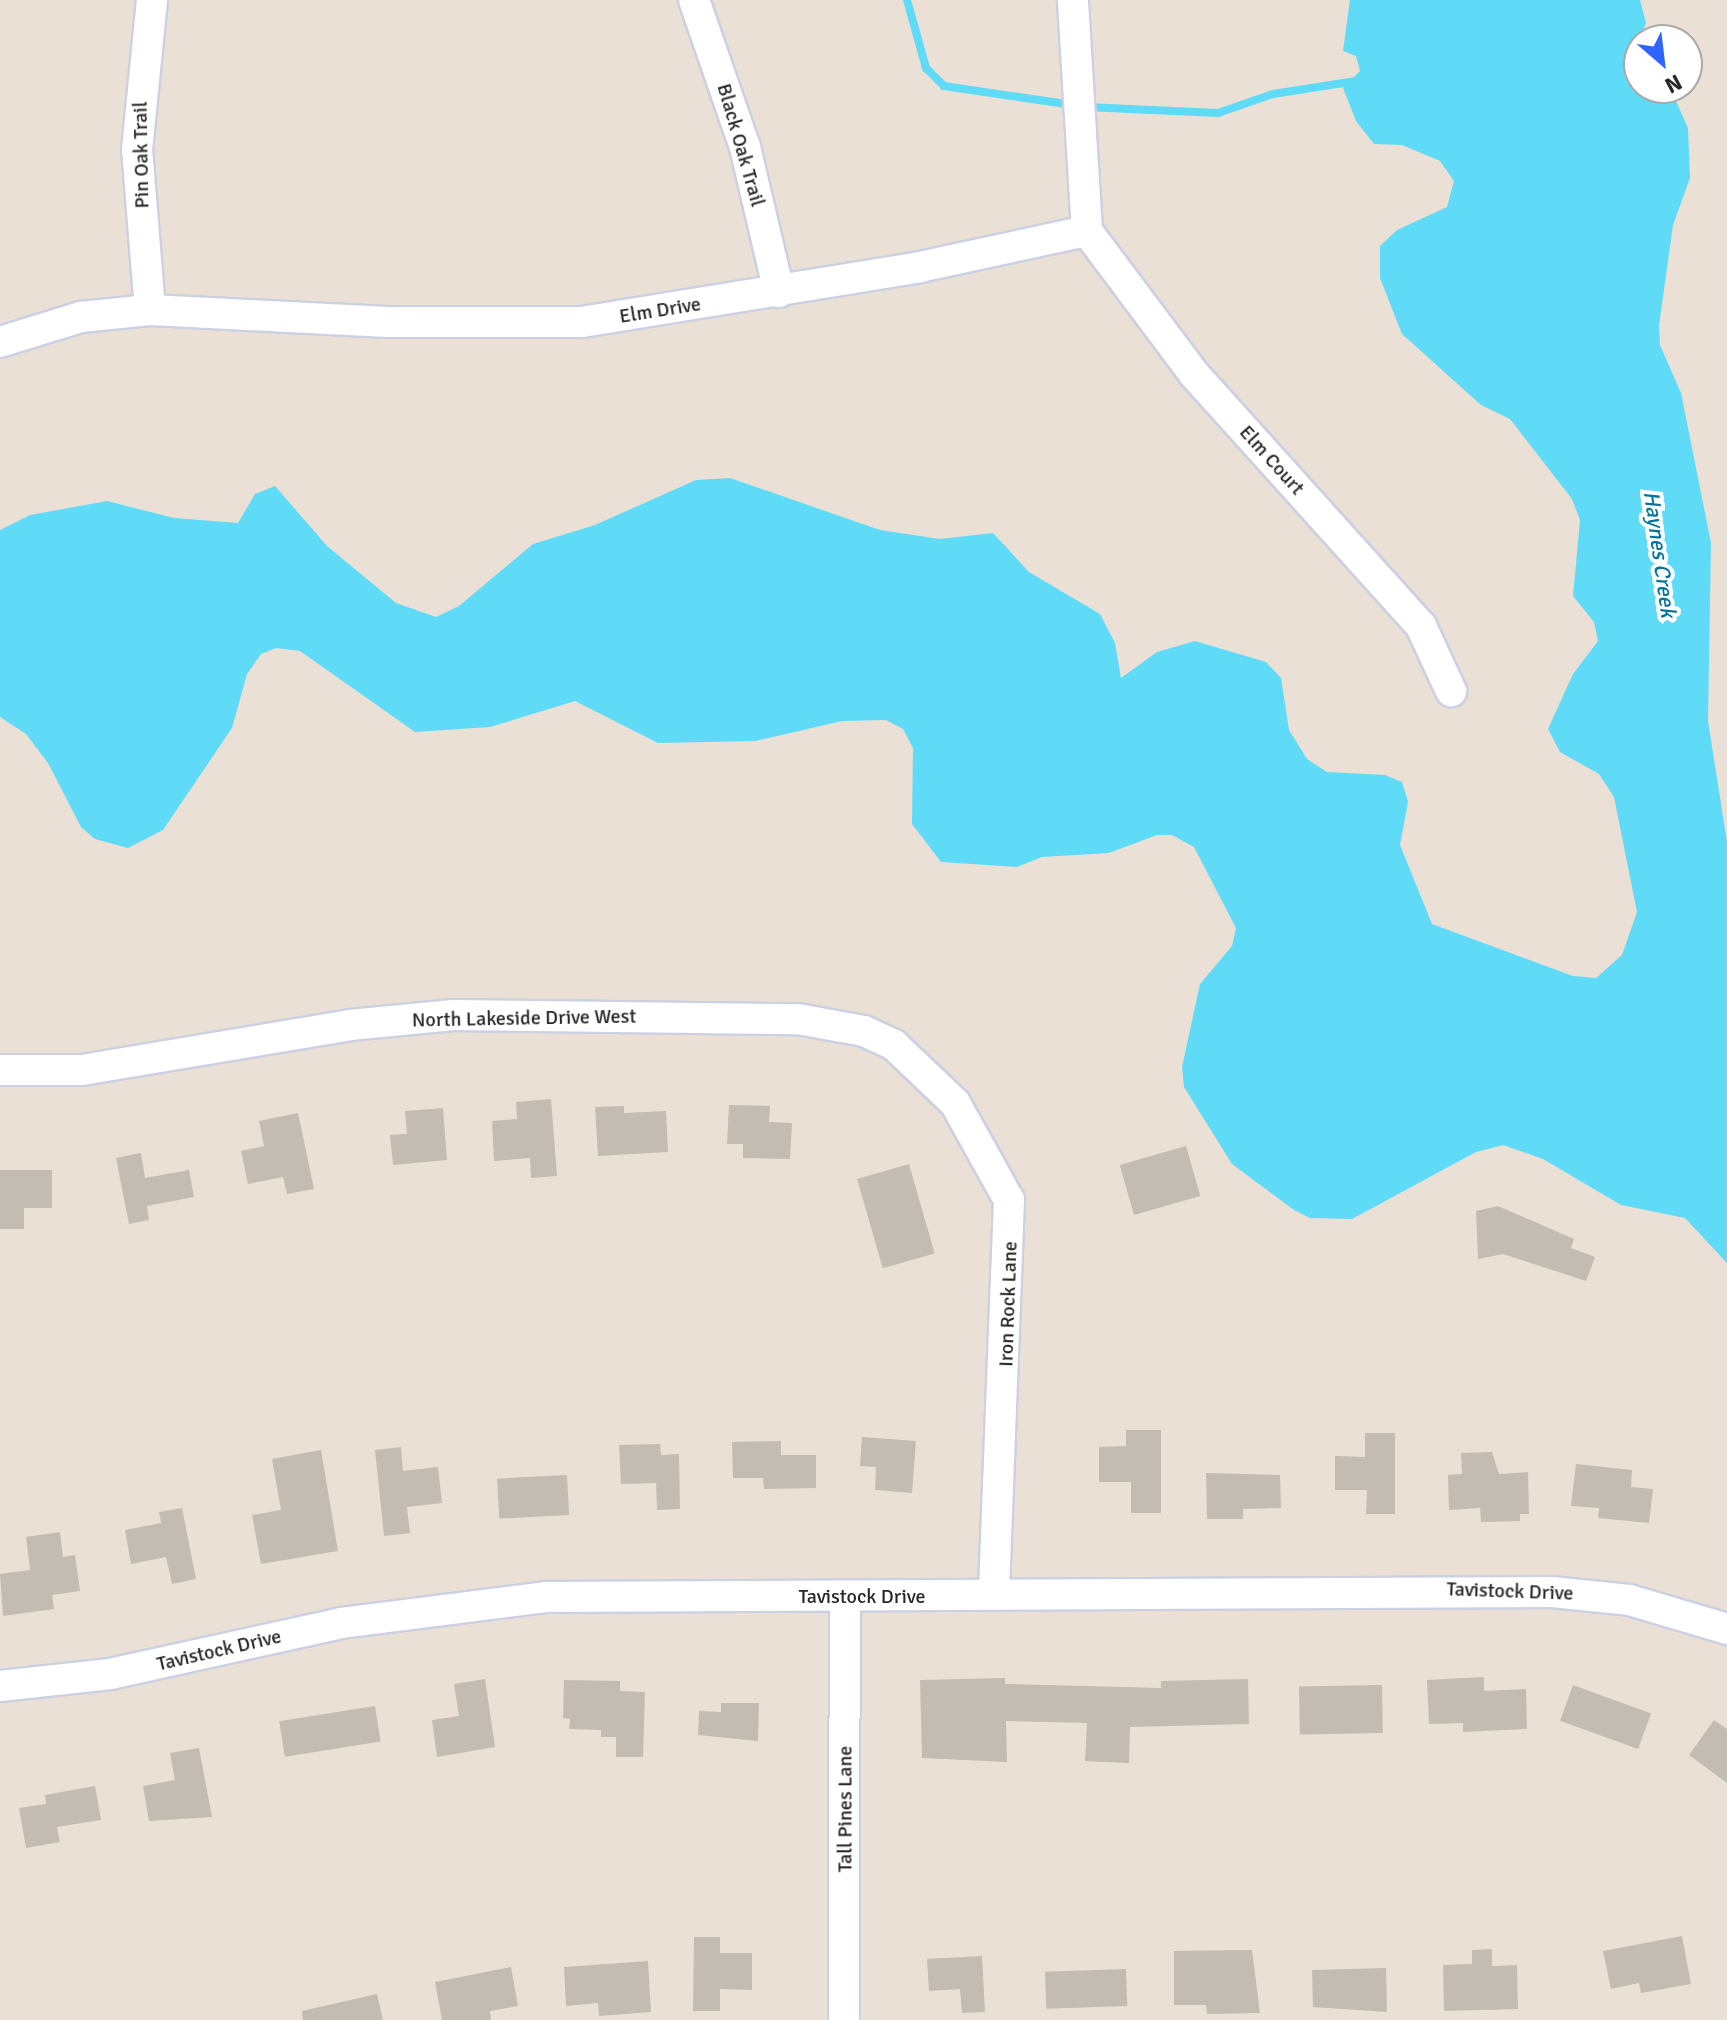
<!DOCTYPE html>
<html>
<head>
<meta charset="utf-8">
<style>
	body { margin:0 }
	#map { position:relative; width:1727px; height:2020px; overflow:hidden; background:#ebe0d6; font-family:Signika,sans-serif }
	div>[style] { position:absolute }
	.water>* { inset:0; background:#5fdaf7 }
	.stream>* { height:8px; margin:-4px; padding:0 4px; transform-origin:4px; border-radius:4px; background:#5fdaf7 }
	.building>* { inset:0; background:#c2bcb3; transform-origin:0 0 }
	.roads { filter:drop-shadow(2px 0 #ccd1e2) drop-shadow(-2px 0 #ccd1e2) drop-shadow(0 2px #ccd1e2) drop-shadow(0 -2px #ccd1e2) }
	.minor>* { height:30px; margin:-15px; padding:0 15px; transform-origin:15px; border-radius:15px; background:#fff }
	span { translate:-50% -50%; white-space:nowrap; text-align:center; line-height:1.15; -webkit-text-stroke:8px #fff; paint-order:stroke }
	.street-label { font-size:20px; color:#272727 }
	.water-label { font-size:22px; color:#04749e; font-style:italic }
	.north { position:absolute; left:1623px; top:24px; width:80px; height:80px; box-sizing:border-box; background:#fff; border:2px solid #a9a9a9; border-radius:50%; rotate:152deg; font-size:22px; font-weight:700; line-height:32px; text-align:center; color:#272727 }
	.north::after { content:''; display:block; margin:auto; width:28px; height:36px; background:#2f65ff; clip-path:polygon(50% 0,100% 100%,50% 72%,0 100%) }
</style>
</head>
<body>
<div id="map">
	<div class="water">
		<i style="clip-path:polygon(1350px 0,1640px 0,1646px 23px,1639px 40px,1639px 88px,1670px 88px,1688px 128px,1690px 178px,1673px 225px,1659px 325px,1660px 345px,1681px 393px,1711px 543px,1708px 721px,1727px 842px,1727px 1263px,1685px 1218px,1621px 1205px,1543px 1159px,1503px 1145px,1476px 1152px,1352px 1219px,1310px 1218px,1294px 1210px,1232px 1164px,1184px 1087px,1182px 1067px,1200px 984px,1232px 946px,1236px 928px,1194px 847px,1172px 835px,1157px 835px,1109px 853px,1042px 857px,1017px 867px,941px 862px,912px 824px,913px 748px,903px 729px,886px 720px,842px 721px,755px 741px,658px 743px,575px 701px,490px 727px,415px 732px,300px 651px,276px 648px,261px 654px,247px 674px,232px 728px,163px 830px,128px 848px,95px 839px,81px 827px,48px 763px,26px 734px,0 717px,0 530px,30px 515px,107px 501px,174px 518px,238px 523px,255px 494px,275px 486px,327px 546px,396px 603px,436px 617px,459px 606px,533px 544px,595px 525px,696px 480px,730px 478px,880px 530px,940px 539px,993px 533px,1029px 572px,1100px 614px,1115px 643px,1121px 678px,1157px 652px,1195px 641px,1266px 662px,1281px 678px,1289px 730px,1307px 759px,1327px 772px,1385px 775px,1402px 782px,1408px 802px,1400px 845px,1432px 924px,1573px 976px,1596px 978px,1622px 955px,1637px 912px,1614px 797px,1599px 774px,1560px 752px,1548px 729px,1573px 674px,1598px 641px,1594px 622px,1573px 596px,1580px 520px,1572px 499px,1510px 419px,1481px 405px,1402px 334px,1380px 278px,1380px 246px,1397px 230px,1447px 207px,1454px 181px,1440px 161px,1402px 145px,1374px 144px,1356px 121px,1343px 88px,1360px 71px,1356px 56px,1343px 51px)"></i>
	</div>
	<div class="stream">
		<i style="left:907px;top:0;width:71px;rotate:74.4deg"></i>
		<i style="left:926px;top:68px;width:25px;rotate:45deg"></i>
		<i style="left:944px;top:86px;width:130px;rotate:8.4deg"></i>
		<i style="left:1086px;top:107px;width:132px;rotate:2.6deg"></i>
		<i style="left:1218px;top:113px;width:58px;rotate:-19.1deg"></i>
		<i style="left:1273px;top:94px;width:84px;rotate:-8.9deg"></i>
	</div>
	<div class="building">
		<i style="clip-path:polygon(551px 1099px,557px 1176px,531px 1178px,530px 1158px,494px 1161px,492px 1121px,517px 1119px,516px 1102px)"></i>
		<i style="clip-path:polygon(729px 1105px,770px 1106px,769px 1122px,792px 1123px,790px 1159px,743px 1158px,743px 1144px,727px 1144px)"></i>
		<i style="clip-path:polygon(624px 1106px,624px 1113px,666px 1111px,668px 1152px,598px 1156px,595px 1107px)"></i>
		<i style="clip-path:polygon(443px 1108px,447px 1160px,393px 1165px,390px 1135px,407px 1134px,405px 1111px)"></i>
		<i style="clip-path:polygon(298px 1113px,314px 1189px,287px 1194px,283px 1177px,248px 1184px,241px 1151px,264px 1146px,259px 1121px)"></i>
		<i style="left:1186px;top:1146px;width:52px;height:69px;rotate:74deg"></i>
		<i style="clip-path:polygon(141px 1153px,145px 1178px,189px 1170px,194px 1197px,147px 1206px,149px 1220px,129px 1224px,116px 1158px)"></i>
		<i style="left:909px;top:1164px;width:93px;height:54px;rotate:74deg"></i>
		<i style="clip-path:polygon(0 1170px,52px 1170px,52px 1208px,24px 1208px,24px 1229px,0 1229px)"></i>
		<i style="clip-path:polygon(1498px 1206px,1574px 1239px,1571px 1248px,1595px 1257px,1586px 1281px,1503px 1254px,1478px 1259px,1476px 1211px)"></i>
		<i style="clip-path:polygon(1126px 1430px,1161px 1430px,1161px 1513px,1131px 1513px,1131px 1482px,1099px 1482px,1099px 1447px,1126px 1446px)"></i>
		<i style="clip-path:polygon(1365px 1433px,1395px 1433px,1395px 1514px,1366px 1514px,1367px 1490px,1335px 1490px,1335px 1456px,1365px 1457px)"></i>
		<i style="clip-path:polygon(862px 1437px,916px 1441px,912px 1493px,875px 1490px,876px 1467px,860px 1466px)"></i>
		<i style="clip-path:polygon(781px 1441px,781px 1455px,816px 1455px,816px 1488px,764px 1489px,763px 1478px,733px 1478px,732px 1442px)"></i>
		<i style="clip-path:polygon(660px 1444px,661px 1455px,679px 1454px,680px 1509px,657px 1510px,656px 1483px,621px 1484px,619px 1445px)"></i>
		<i style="clip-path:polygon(401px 1447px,403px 1471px,438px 1467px,442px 1503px,407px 1507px,410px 1533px,384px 1536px,375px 1450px)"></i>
		<i style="clip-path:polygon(321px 1450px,338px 1551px,261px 1564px,252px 1515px,281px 1510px,272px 1459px)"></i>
		<i style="clip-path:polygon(1492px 1452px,1499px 1474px,1528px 1472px,1529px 1514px,1520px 1514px,1520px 1521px,1481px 1522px,1480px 1508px,1449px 1510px,1448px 1475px,1462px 1474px,1461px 1453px)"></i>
		<i style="clip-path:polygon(1576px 1464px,1632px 1470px,1631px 1487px,1653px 1489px,1649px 1523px,1598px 1518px,1599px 1508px,1571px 1506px)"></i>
		<i style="clip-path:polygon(1206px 1473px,1280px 1475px,1281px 1508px,1243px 1509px,1243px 1519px,1207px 1519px)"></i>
		<i style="left:567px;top:1475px;width:40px;height:70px;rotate:87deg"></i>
		<i style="clip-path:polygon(182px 1508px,196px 1579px,172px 1584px,166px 1557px,131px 1564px,125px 1530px,161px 1523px,159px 1512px)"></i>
		<i style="clip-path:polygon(60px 1532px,63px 1557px,75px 1555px,80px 1591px,52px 1595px,54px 1609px,3px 1616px,0 1574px,30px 1570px,26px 1537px)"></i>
		<i style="clip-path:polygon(1484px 1677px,1484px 1691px,1526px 1689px,1527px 1729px,1463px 1732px,1463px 1723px,1429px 1724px,1427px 1680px)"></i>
		<i style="clip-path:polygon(1005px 1678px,1005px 1684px,1161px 1688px,1161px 1681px,1248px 1679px,1249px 1724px,1130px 1727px,1129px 1763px,1085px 1761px,1087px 1723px,1006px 1721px,1007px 1762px,922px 1758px,920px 1680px)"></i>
		<i style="clip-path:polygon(485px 1679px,495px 1747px,437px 1757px,432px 1720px,459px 1716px,454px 1684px)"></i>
		<i style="clip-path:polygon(564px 1680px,620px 1681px,620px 1691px,645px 1692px,643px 1757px,616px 1757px,616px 1737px,601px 1737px,601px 1730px,569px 1729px,570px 1719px,563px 1718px)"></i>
		<i style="left:1382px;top:1685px;width:48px;height:83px;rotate:89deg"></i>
		<i style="left:1573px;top:1685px;width:83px;height:38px;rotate:20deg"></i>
		<i style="clip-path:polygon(721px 1703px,759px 1703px,758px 1741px,698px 1735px,699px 1711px,721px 1712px)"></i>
		<i style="left:375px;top:1706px;width:36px;height:97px;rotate:81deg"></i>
		<i style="clip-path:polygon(1714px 1720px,1727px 1729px,1727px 1783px,1689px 1755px)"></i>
		<i style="clip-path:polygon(199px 1748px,212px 1817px,149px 1821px,143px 1786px,175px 1780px,170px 1753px)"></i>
		<i style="clip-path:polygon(95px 1786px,101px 1820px,57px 1827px,60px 1842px,26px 1848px,19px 1808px,46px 1804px,45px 1795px)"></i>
		<i style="clip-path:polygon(1682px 1936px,1691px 1984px,1641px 1993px,1639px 1983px,1611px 1989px,1603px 1951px)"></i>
		<i style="clip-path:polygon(694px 1937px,720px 1937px,720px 1953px,752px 1953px,752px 1990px,720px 1989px,720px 2011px,693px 2011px)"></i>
		<i style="clip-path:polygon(1492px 1949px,1492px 1966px,1517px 1965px,1518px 2009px,1444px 2011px,1443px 1965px,1472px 1964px,1472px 1950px)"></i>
		<i style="clip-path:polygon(1252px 1950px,1260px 2013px,1207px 2014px,1206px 2005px,1174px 2005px,1174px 1951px)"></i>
		<i style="clip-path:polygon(982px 1956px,985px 2012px,962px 2013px,960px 1989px,929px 1991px,927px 1959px)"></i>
		<i style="clip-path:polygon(648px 1961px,651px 2012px,599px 2016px,598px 2003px,566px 2006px,564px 1967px)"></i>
		<i style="clip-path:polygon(511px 1967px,518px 2006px,490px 2011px,491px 2020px,442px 2020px,435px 1982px)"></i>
		<i style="clip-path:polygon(1386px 1968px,1387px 2012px,1313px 2007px,1312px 1970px)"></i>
		<i style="left:1126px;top:1969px;width:37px;height:81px;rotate:88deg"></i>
		<i style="clip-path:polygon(377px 1994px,383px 2020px,303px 2020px,302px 2011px)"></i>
	</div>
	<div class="roads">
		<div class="minor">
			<i style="left:694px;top:0;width:156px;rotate:70.9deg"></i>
			<i style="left:745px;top:147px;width:149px;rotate:76.8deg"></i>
			<i style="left:1087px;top:231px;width:179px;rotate:53.2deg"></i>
			<i style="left:1194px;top:374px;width:339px;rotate:48deg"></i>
			<i style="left:1421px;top:626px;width:72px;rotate:65.2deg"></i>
			<i style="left:150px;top:310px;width:161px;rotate:-94.6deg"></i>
			<i style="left:137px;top:150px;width:151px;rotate:-84.3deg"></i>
			<i style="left:0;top:342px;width:85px;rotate:-17.2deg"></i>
			<i style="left:81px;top:317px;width:69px;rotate:-5.8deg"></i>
			<i style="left:150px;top:310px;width:238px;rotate:2.9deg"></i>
			<i style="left:388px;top:322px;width:194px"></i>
			<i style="left:582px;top:322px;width:342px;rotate:-9.2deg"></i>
			<i style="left:920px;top:267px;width:171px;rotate:-12.2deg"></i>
			<i style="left:1087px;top:231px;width:231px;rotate:-93.5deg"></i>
			<i style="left:0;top:1070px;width:82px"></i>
			<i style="left:82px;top:1070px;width:272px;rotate:-9.5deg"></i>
			<i style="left:350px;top:1025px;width:104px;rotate:-5.5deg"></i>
			<i style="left:454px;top:1015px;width:344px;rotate:0.7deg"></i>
			<i style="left:798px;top:1019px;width:67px;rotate:10.3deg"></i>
			<i style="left:864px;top:1031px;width:33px;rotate:25deg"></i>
			<i style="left:894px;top:1045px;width:84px;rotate:43.6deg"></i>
			<i style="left:955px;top:1103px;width:111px;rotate:60.9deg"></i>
			<i style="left:1009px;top:1200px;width:394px;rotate:92.2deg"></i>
			<i style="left:0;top:1686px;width:111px;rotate:-6.2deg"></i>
			<i style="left:110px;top:1674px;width:237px;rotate:-12.4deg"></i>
			<i style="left:341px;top:1623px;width:207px;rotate:-7.2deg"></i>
			<i style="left:546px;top:1597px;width:1006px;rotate:-0.28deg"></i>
			<i style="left:1552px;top:1592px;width:77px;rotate:5.9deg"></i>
			<i style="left:1629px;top:1600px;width:102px;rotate:16.5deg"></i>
			<i style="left:844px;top:2020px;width:423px;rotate:-89.9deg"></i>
		</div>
	</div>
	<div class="street-label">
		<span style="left:741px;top:145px;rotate:74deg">Black Oak Trail</span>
		<span style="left:141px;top:155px;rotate:-91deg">Pin Oak Trail</span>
		<span style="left:660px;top:310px;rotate:-9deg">Elm Drive</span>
		<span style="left:1272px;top:460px;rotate:48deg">Elm Court</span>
		<span style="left:524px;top:1018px;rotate:-1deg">North Lakeside Drive West</span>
		<span style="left:1008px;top:1304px;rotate:-88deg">Iron Rock Lane</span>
		<span style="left:1510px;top:1591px;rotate:2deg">Tavistock Drive</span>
		<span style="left:862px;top:1596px">Tavistock Drive</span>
		<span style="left:219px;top:1650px;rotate:-13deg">Tavistock Drive</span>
		<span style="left:845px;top:1809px;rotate:-90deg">Tall Pines Lane</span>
	</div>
	<div class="water-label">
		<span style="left:1660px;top:554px;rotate:82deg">Haynes Creek</span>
	</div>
	<div class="north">N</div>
</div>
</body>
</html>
